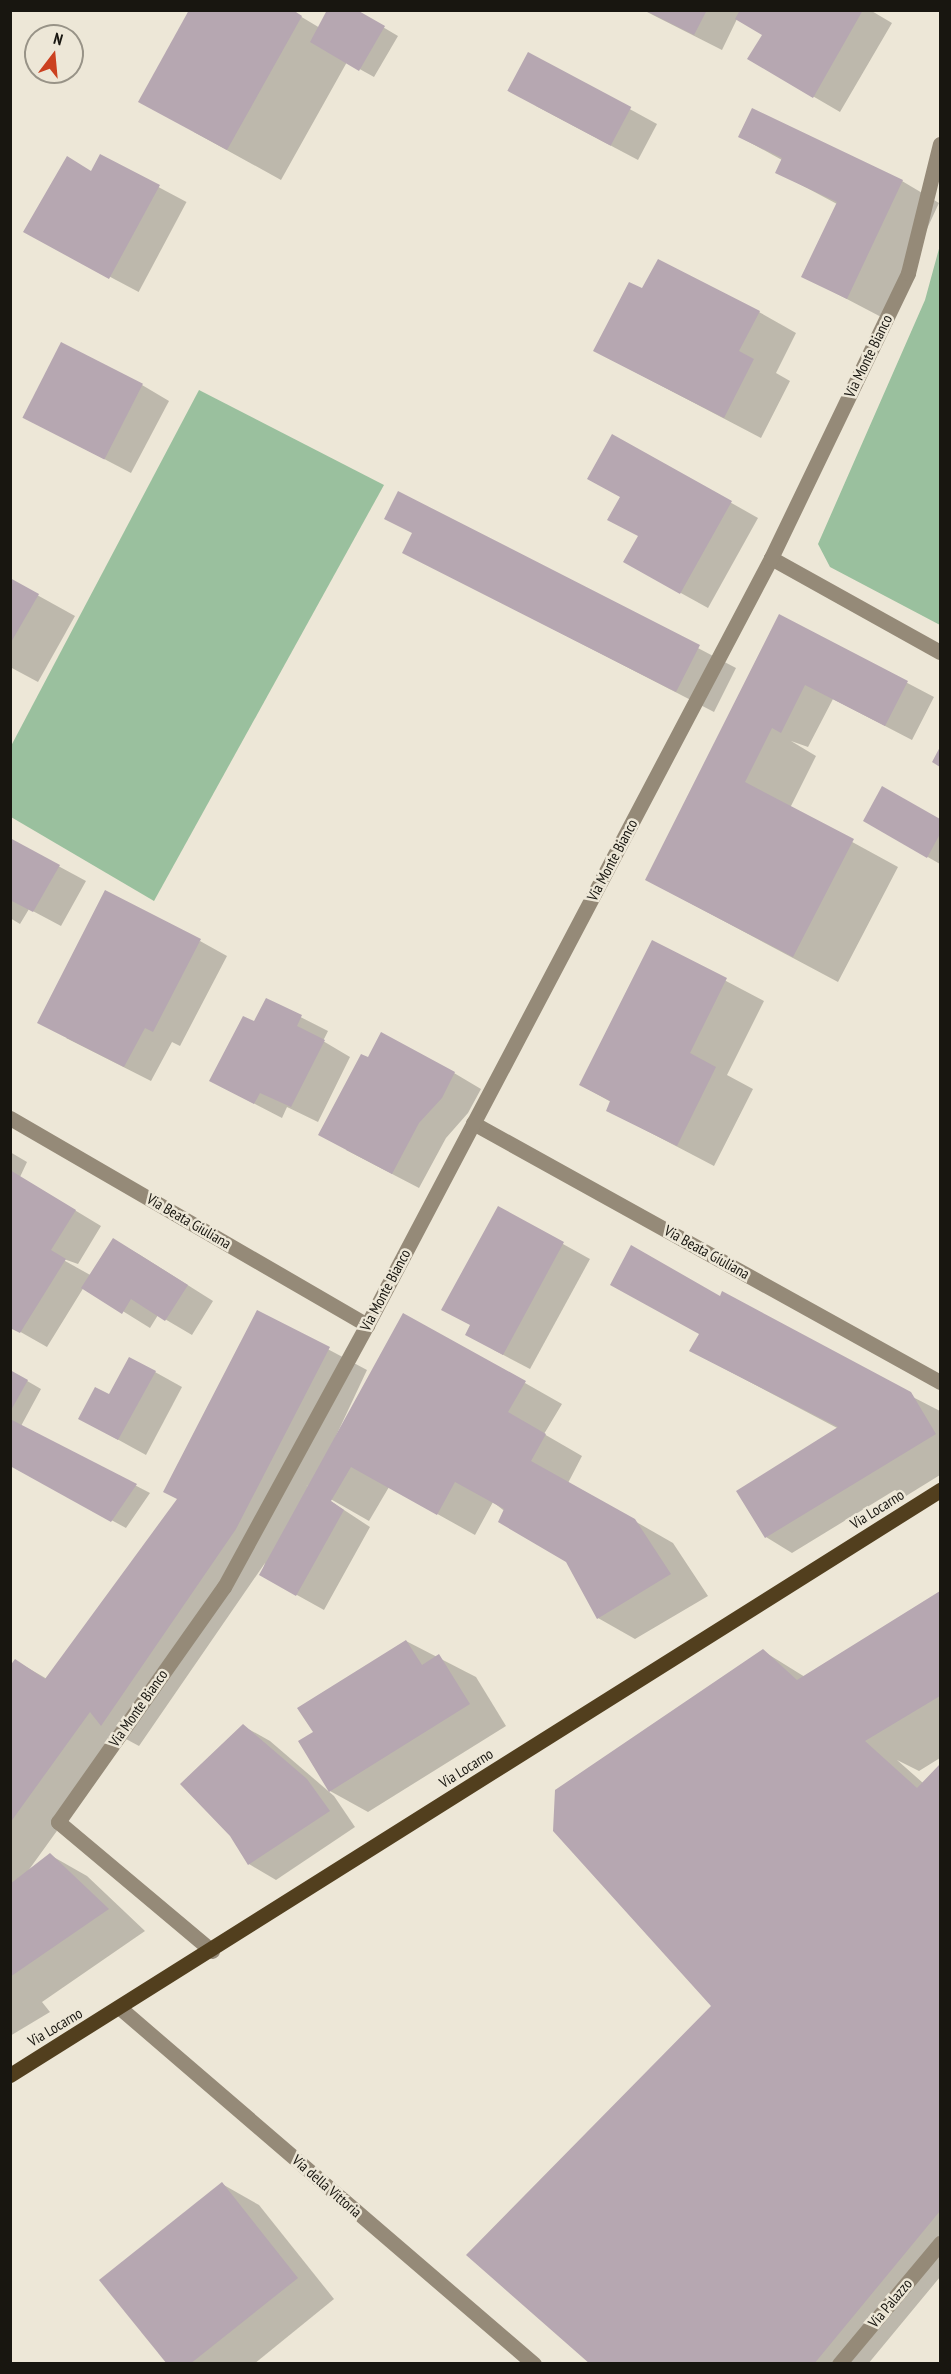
<!DOCTYPE html>
<html>
<head>
<meta charset="utf-8">
<style>
	body { margin:0 }
	#map { position:relative; width:951px; height:2374px; overflow:hidden; background:#ede7d7; font-family:"PT Sans Narrow",sans-serif }
	div>[style] { position:absolute }
	.green>* { inset:0; background:#9ac09e }
	.shadow>* { inset:0; background:#0003; transform-origin:0 0 }
	.building>* { inset:0; background:#b6a7b1; transform-origin:0 0 }
	.minor>* { height:15px; margin:-7.5px; padding:0 7.5px; transform-origin:7.5px; border-radius:7.5px; background:#958a78 }
	.primary>* { height:15px; margin:-7.5px; padding:0 7.5px; transform-origin:7.5px; border-radius:7.5px; background:#523f1e }
	span { translate:-50% -50%; white-space:nowrap; text-align:center; line-height:1.15; -webkit-text-stroke:5px #ede7d7; paint-order:stroke }
	.street-label { font-size:15px; color:#181610 }
	.frame { position:absolute; inset:0; border:12px solid #181610; pointer-events:none }
	.north { position:absolute; left:24px; top:24px; width:60px; height:60px; box-sizing:border-box; background:#ede7d7; border:2px solid #989387; border-radius:50%; rotate:16deg; font-size:16px; font-weight:700; line-height:24px; text-align:center; color:#181610 }
	.north::after { content:''; display:block; margin:auto; width:21px; height:27px; background:#cb4120; clip-path:polygon(50% 0,100% 100%,50% 72%,0 100%) }
</style>
</head>
<body>
<div id="map">
	<div class="green">
		<i style="clip-path:polygon(940px 245px,940px 625px,830px 567px,818px 544px,925px 300px)"></i>
		<i style="clip-path:polygon(199px 390px,384px 485px,154px 901px,11px 817px,11px 746px)"></i>
	</div>
	<div class="shadow">
		<i style="clip-path:polygon(290px 10px,320px 28px,354px 10px,398px 36px,374px 77px,347px 62px,281px 180px,194px 132px)"></i>
		<i style="clip-path:polygon(643px 10px,870px 10px,892px 23px,840px 112px,749px 59px,764px 35px,737px 19px,722px 50px)"></i>
		<i style="clip-path:polygon(529px 54px,657px 124px,638px 160px,536px 106px)"></i>
		<i style="clip-path:polygon(740px 137px,902px 181px,939px 203px,885px 319px,803px 276px,837px 204px,777px 172px,782px 160px)"></i>
		<i style="left:100px;top:156px;width:98px;height:102px;rotate:28deg"></i>
		<i style="clip-path:polygon(643px 290px,759px 312px,796px 333px,776px 373px,790px 381px,761px 438px,595px 351px)"></i>
		<i style="clip-path:polygon(142px 385px,169px 401px,131px 473px,24px 417px)"></i>
		<i style="clip-path:polygon(613px 436px,758px 518px,708px 608px,652px 577px)"></i>
		<i style="clip-path:polygon(490px 539px,736px 668px,714px 712px,404px 552px)"></i>
		<i style="clip-path:polygon(10px 580px,75px 616px,38px 682px,10px 667px)"></i>
		<i style="clip-path:polygon(780px 616px,934px 697px,912px 740px,833px 699px,808px 747px,791px 741px,816px 756px,790px 808px,898px 867px,838px 982px,647px 880px)"></i>
		<i style="clip-path:polygon(883px 789px,940px 821px,940px 864px,865px 821px)"></i>
		<i style="clip-path:polygon(10px 840px,86px 881px,61px 926px,29px 909px,20px 924px,10px 918px)"></i>
		<i style="clip-path:polygon(200px 941px,227px 956px,180px 1046px,172px 1042px,151px 1081px,66px 1038px)"></i>
		<i style="clip-path:polygon(652px 942px,764px 1001px,727px 1075px,753px 1089px,714px 1166px,607px 1110px,611px 1102px,581px 1085px)"></i>
		<i style="clip-path:polygon(267px 1000px,328px 1031px,323px 1041px,350px 1057px,318px 1122px,287px 1107px,282px 1118px,211px 1081px,255px 1023px)"></i>
		<i style="clip-path:polygon(369px 1059px,454px 1073px,481px 1089px,468px 1113px,446px 1138px,419px 1188px,346px 1150px)"></i>
		<i style="clip-path:polygon(10px 1152px,27px 1162px,20px 1177px,101px 1226px,78px 1264px,58px 1257px,92px 1276px,114px 1240px,140px 1255px,213px 1301px,192px 1335px,158px 1315px,150px 1328px,84px 1287px,47px 1347px,10px 1326px)"></i>
		<i style="clip-path:polygon(498px 1208px,590px 1259px,530px 1369px,494px 1350px,472px 1326px)"></i>
		<i style="clip-path:polygon(720px 1298px,940px 1411px,940px 1475px,906px 1496px,895px 1490px,792px 1553px,766px 1537px,839px 1429px,691px 1351px)"></i>
		<i style="clip-path:polygon(258px 1312px,367px 1370px,335px 1438px,525px 1383px,562px 1404px,544px 1434px,582px 1456px,568px 1483px,673px 1543px,708px 1596px,635px 1639px,598px 1618px,567px 1561px,493px 1502px,475px 1535px,389px 1487px,369px 1521px,306px 1485px,370px 1527px,324px 1610px,261px 1575px,265px 1563px,139px 1746px,124px 1738px,28px 1871px,50px 1855px,87px 1876px,145px 1931px,42px 2002px,50px 2012px,10px 2036px,10px 1668px,16px 1661px,47px 1679px,179px 1499px)"></i>
		<i style="clip-path:polygon(10px 1371px,41px 1389px,21px 1426px,150px 1493px,126px 1528px,10px 1465px)"></i>
		<i style="clip-path:polygon(155px 1372px,182px 1387px,146px 1455px,106px 1433px,110px 1396px)"></i>
		<i style="clip-path:polygon(940px 1592px,940px 1758px,919px 1771px,897px 1760px,923px 1783px,940px 1766px,940px 2277px,868px 2364px,592px 2364px,713px 2006px,763px 1651px,805px 1677px)"></i>
		<i style="clip-path:polygon(406px 1641px,476px 1677px,506px 1726px,368px 1812px,330px 1791px,315px 1732px)"></i>
		<i style="clip-path:polygon(243px 1726px,270px 1741px,334px 1796px,355px 1827px,276px 1880px,249px 1864px)"></i>
		<i style="clip-path:polygon(222px 2184px,259px 2205px,334px 2299px,254px 2364px,169px 2364px)"></i>
	</div>
	<div class="building">
		<i style="clip-path:polygon(189px 10px,293px 10px,302px 16px,227px 150px,138px 102px)"></i>
		<i style="clip-path:polygon(327px 10px,357px 10px,385px 26px,359px 71px,310px 42px)"></i>
		<i style="clip-path:polygon(644px 10px,707px 10px,694px 35px)"></i>
		<i style="clip-path:polygon(740px 10px,863px 10px,813px 98px,747px 59px,762px 35px,735px 19px)"></i>
		<i style="left:528px;top:52px;width:117px;height:44px;rotate:28deg"></i>
		<i style="clip-path:polygon(752px 108px,903px 180px,847px 299px,801px 277px,837px 202px,775px 173px,782px 158px,738px 137px)"></i>
		<i style="clip-path:polygon(100px 154px,160px 185px,109px 279px,23px 232px,67px 156px,91px 171px)"></i>
		<i style="clip-path:polygon(658px 259px,760px 311px,739px 351px,754px 359px,724px 418px,593px 351px,629px 282px,642px 288px)"></i>
		<i style="left:61px;top:342px;width:92px;height:85px;rotate:27deg"></i>
		<i style="clip-path:polygon(612px 434px,732px 501px,680px 594px,623px 562px,638px 536px,607px 520px,620px 497px,587px 479px)"></i>
		<i style="clip-path:polygon(398px 491px,700px 645px,676px 692px,402px 553px,412px 533px,384px 519px)"></i>
		<i style="clip-path:polygon(10px 578px,39px 594px,10px 644px)"></i>
		<i style="clip-path:polygon(779px 614px,908px 681px,885px 726px,805px 685px,781px 733px,772px 728px,745px 782px,854px 839px,793px 957px,645px 880px)"></i>
		<i style="clip-path:polygon(940px 747px,940px 767px,932px 762px)"></i>
		<i style="clip-path:polygon(882px 786px,940px 819px,940px 834px,927px 858px,863px 821px)"></i>
		<i style="clip-path:polygon(10px 838px,60px 865px,33px 912px,10px 900px)"></i>
		<i style="clip-path:polygon(105px 890px,201px 939px,153px 1032px,145px 1028px,124px 1067px,37px 1023px)"></i>
		<i style="clip-path:polygon(652px 940px,727px 978px,690px 1053px,716px 1067px,677px 1146px,606px 1111px,610px 1101px,579px 1085px)"></i>
		<i style="clip-path:polygon(266px 998px,302px 1015px,297px 1026px,325px 1040px,291px 1107px,260px 1093px,254px 1104px,209px 1081px,243px 1016px,254px 1021px)"></i>
		<i style="clip-path:polygon(381px 1032px,455px 1072px,442px 1098px,419px 1123px,392px 1174px,318px 1135px,361px 1054px,368px 1057px)"></i>
		<i style="clip-path:polygon(10px 1170px,76px 1210px,51px 1250px,66px 1259px,20px 1333px,10px 1328px)"></i>
		<i style="clip-path:polygon(498px 1206px,564px 1242px,503px 1355px,465px 1335px,470px 1325px,441px 1310px)"></i>
		<i style="clip-path:polygon(113px 1238px,188px 1285px,165px 1321px,131px 1299px,122px 1314px,81px 1288px)"></i>
		<i style="clip-path:polygon(631px 1245px,720px 1296px,722px 1291px,911px 1392px,936px 1434px,765px 1538px,736px 1491px,838px 1427px,689px 1351px,699px 1334px,610px 1285px)"></i>
		<i style="clip-path:polygon(257px 1310px,330px 1347px,236px 1529px,101px 1726px,90px 1712px,10px 1823px,10px 1666px,15px 1659px,45px 1679px,177px 1499px,163px 1492px)"></i>
		<i style="clip-path:polygon(403px 1313px,526px 1381px,508px 1412px,546px 1434px,531px 1461px,635px 1519px,671px 1574px,597px 1619px,566px 1562px,498px 1522px,504px 1509px,455px 1482px,437px 1515px,351px 1467px,331px 1501px,344px 1510px,296px 1596px,259px 1575px)"></i>
		<i style="clip-path:polygon(129px 1357px,156px 1371px,118px 1440px,78px 1419px,95px 1387px,109px 1394px)"></i>
		<i style="clip-path:polygon(10px 1370px,28px 1380px,10px 1412px)"></i>
		<i style="clip-path:polygon(10px 1419px,137px 1484px,111px 1522px,10px 1466px)"></i>
		<i style="clip-path:polygon(940px 1591px,940px 1696px,865px 1741px,917px 1788px,940px 1764px,940px 2211px,814px 2364px,590px 2364px,466px 2255px,711px 2006px,553px 1831px,555px 1790px,763px 1649px,797px 1680px)"></i>
		<i style="clip-path:polygon(406px 1640px,422px 1665px,439px 1654px,470px 1704px,329px 1792px,298px 1741px,313px 1732px,297px 1708px)"></i>
		<i style="clip-path:polygon(243px 1724px,307px 1779px,330px 1811px,248px 1865px,230px 1836px,180px 1784px)"></i>
		<i style="clip-path:polygon(50px 1853px,109px 1909px,10px 1977px,10px 1884px)"></i>
		<i style="clip-path:polygon(222px 2182px,298px 2278px,190px 2364px,167px 2364px,99px 2280px)"></i>
	</div>
	<div class="minor">
		<i style="left:771px;top:558px;width:193px;rotate:29.1deg"></i>
		<i style="left:10px;top:1118px;width:413px;rotate:30.1deg"></i>
		<i style="left:473px;top:1123px;width:534px;rotate:29.01deg"></i>
		<i style="left:212px;top:1951px;width:201px;rotate:-140deg"></i>
		<i style="left:58px;top:1822px;width:288px;rotate:-54.8deg"></i>
		<i style="left:224px;top:1587px;width:298px;rotate:-61.4deg"></i>
		<i style="left:367px;top:1325px;width:867px;rotate:-62.22deg"></i>
		<i style="left:771px;top:558px;width:316px;rotate:-64.3deg"></i>
		<i style="left:908px;top:273px;width:133px;rotate:-76.1deg"></i>
		<i style="left:120px;top:2008px;width:546px;rotate:40.69deg"></i>
		<i style="left:839px;top:2364px;width:158px;rotate:-50.1deg"></i>
	</div>
	<div class="primary">
		<i style="left:10px;top:2075px;width:1099px;rotate:-32.17deg"></i>
	</div>
	<div class="street-label">
		<span style="left:868px;top:356px;rotate:-64deg">Via Monte Bianco</span>
		<span style="left:612px;top:860px;rotate:-62deg">Via Monte Bianco</span>
		<span style="left:189px;top:1221px;rotate:30deg">Via Beata Giuliana</span>
		<span style="left:707px;top:1252px;rotate:29deg">Via Beata Giuliana</span>
		<span style="left:385px;top:1290px;rotate:-62deg">Via Monte Bianco</span>
		<span style="left:877px;top:1509px;rotate:-32deg">Via Locarno</span>
		<span style="left:138px;top:1708px;rotate:-55deg">Via Monte Bianco</span>
		<span style="left:466px;top:1768px;rotate:-32deg">Via Locarno</span>
		<span style="left:55px;top:2027px;rotate:-31deg">Via Locarno</span>
		<span style="left:327px;top:2186px;rotate:41deg">Via della Vittoria</span>
		<span style="left:890px;top:2303px;rotate:-50deg">Via Palazzo</span>
	</div>
	<div class="frame"></div>
	<div class="north">N</div>
</div>
</body>
</html>
